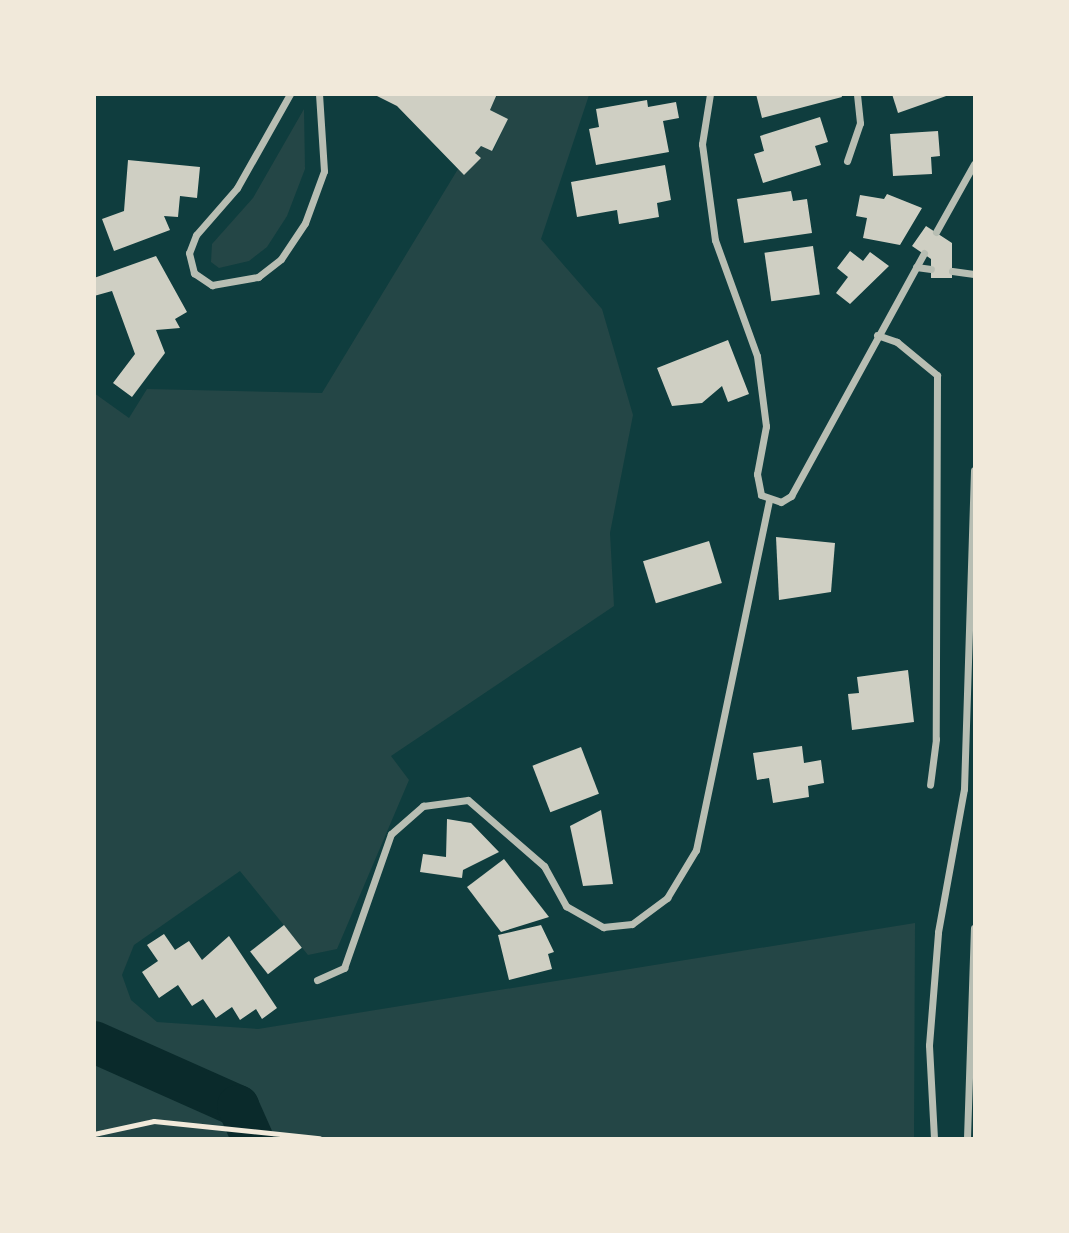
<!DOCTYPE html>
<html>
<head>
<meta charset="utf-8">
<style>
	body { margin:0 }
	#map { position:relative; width:1069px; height:1233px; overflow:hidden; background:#0f3d3e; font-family:Barlow,sans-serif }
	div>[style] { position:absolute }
	.green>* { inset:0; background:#244646 }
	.river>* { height:42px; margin:-21px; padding:0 21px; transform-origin:21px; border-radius:21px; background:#0a2a2b }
	.building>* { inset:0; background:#cfcfc3; transform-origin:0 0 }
	.path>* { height:4.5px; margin:-2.25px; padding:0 2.25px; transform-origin:2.25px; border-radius:2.25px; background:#f1e9da }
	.minor>* { height:7px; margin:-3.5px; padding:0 3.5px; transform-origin:3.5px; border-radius:3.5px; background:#b8beb3 }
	span { translate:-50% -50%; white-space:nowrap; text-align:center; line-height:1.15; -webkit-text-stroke:5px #f1e9da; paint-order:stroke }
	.frame { position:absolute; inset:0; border:96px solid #f1e9da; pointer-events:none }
</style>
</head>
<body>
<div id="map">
	<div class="green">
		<i style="clip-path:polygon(497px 95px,589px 95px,541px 239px,602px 309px,633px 415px,610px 533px,614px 606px,391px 756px,409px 780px,337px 949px,308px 955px,240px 871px,134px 945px,122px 975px,131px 1000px,157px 1022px,258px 1029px,915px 923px,914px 1138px,95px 1138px,94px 393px,129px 418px,147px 389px,322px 393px,458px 169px,480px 158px,475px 153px,481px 146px,493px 151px,508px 119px,490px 110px)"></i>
		<i style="clip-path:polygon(304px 109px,305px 169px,287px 216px,267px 247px,249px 261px,219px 268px,211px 262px,212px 244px,253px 198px)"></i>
	</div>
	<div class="river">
		<i style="left:94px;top:1042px;width:158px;rotate:24deg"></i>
		<i style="left:238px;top:1106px;width:35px;rotate:66deg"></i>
	</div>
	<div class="building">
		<i style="clip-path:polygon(373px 94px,497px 94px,490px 110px,508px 119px,492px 151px,481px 146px,475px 153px,481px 158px,464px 175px,397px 106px)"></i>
		<i style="clip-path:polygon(756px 94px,841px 94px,842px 97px,762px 118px)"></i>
		<i style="clip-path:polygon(892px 94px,949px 94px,949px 95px,898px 113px)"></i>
		<i style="clip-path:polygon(647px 100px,648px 107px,676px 102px,679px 118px,663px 121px,669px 152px,596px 165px,589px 129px,599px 127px,596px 109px)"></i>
		<i style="clip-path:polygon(820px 117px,828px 142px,815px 146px,821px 165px,763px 183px,754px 154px,764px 151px,760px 136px)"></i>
		<i style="clip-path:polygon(938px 131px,940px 156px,931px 157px,932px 174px,893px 176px,890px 134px)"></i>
		<i style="clip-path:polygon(128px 160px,200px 167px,197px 198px,180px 196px,178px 217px,164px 216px,170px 230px,114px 251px,102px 219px,124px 211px)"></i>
		<i style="clip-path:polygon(665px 165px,671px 200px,657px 203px,659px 217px,619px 224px,617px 210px,577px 217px,571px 182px)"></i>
		<i style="clip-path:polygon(791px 191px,793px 201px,807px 199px,812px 233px,744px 243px,737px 199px)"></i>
		<i style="clip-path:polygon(887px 194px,922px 208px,900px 245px,863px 238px,867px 218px,856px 216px,860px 195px,884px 199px)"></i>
		<i style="clip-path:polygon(926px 226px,952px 243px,952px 278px,931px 278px,931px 259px,912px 246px)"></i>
		<i style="left:813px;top:246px;width:49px;height:49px;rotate:82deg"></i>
		<i style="clip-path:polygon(850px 251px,863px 261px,870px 252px,889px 266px,850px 304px,836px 293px,848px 277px,837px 268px)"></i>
		<i style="clip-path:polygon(156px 256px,187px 312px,175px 319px,180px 328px,156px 330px,165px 353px,132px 397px,113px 383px,135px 354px,112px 291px,94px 296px,94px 278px)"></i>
		<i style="clip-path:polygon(728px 340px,749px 394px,728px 402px,722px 386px,702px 403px,672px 406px,657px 368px)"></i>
		<i style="clip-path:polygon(776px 537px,835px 543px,831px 592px,779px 600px)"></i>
		<i style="left:709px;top:541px;width:44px;height:69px;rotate:73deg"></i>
		<i style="clip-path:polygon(908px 670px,914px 722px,852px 730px,848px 694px,859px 693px,857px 677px)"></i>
		<i style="clip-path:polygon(802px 746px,804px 763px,821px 760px,824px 783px,808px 786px,809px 797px,773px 803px,769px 778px,757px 780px,753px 753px)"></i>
		<i style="left:581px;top:747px;width:50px;height:52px;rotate:69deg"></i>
		<i style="clip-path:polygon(601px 810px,613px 884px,583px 886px,570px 826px)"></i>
		<i style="clip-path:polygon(447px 819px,471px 823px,499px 852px,463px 870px,462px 878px,420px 872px,423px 854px,446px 857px)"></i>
		<i style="clip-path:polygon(504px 859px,549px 917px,501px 932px,467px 887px)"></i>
		<i style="left:284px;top:925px;width:29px;height:43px;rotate:52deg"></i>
		<i style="clip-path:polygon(541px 925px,554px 952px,548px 954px,552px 969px,509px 980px,498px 935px)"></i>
		<i style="clip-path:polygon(164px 934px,175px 950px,189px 941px,202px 960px,229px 936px,277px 1008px,262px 1019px,256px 1009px,240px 1020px,232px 1007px,216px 1018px,203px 999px,192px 1006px,178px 985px,159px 998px,142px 972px,158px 961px,147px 945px)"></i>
	</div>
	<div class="path">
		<i style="left:94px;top:1134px;width:61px;rotate:-12.2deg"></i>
		<i style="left:154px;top:1121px;width:166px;rotate:5.9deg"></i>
	</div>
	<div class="minor">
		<i style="left:290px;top:94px;width:108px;rotate:119.4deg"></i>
		<i style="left:237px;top:188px;width:62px;rotate:131.1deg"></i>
		<i style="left:196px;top:235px;width:19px;rotate:111deg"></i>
		<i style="left:189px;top:253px;width:21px;rotate:76deg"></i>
		<i style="left:194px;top:273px;width:22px;rotate:34deg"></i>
		<i style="left:212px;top:285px;width:47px;rotate:-9.9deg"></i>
		<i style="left:258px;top:277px;width:29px;rotate:-38deg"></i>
		<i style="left:281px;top:259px;width:43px;rotate:-56.3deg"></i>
		<i style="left:305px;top:223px;width:55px;rotate:-69.9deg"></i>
		<i style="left:324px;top:171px;width:77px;rotate:-93.7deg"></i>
		<i style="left:710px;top:94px;width:51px;rotate:99.1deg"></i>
		<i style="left:702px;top:144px;width:97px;rotate:82.3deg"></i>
		<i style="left:715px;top:240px;width:123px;rotate:70.1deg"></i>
		<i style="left:757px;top:356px;width:71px;rotate:82.7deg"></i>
		<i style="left:766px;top:426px;width:49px;rotate:100.6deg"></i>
		<i style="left:757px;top:474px;width:21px;rotate:79deg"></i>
		<i style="left:761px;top:495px;width:21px;rotate:19deg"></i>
		<i style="left:781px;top:502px;width:12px;rotate:-31deg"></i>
		<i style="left:791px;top:496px;width:277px;rotate:-61.3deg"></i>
		<i style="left:847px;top:161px;width:40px;rotate:-71.1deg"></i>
		<i style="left:860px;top:123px;width:29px;rotate:-96deg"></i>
		<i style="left:936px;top:232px;width:78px;rotate:-60.8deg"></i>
		<i style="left:916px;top:267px;width:15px;rotate:8deg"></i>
		<i style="left:952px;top:271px;width:22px;rotate:8deg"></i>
		<i style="left:877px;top:335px;width:21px;rotate:19deg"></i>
		<i style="left:897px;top:342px;width:52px;rotate:39.5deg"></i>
		<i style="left:937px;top:375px;width:364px;rotate:90.2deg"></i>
		<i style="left:936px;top:739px;width:46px;rotate:97.4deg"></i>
		<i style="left:317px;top:980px;width:30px;rotate:-24deg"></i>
		<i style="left:344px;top:968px;width:142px;rotate:-70.7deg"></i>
		<i style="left:391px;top:834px;width:43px;rotate:-41.2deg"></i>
		<i style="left:423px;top:806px;width:45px;rotate:-7.6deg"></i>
		<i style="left:468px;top:800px;width:101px;rotate:41deg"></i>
		<i style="left:544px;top:866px;width:46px;rotate:61.2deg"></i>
		<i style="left:566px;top:906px;width:43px;rotate:29.6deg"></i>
		<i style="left:603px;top:927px;width:29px;rotate:-6deg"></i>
		<i style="left:632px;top:924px;width:44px;rotate:-36.6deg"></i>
		<i style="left:667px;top:898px;width:56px;rotate:-58.9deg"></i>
		<i style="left:696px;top:850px;width:358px;rotate:-78.2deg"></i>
		<i style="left:934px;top:1138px;width:93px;rotate:-93.1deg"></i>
		<i style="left:929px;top:1045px;width:113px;rotate:-85.4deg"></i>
		<i style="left:938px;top:932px;width:145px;rotate:-79.7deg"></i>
		<i style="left:964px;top:789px;width:319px;rotate:-88.2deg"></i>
		<i style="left:967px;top:1138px;width:210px;rotate:-88.1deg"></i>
	</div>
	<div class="frame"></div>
</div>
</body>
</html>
